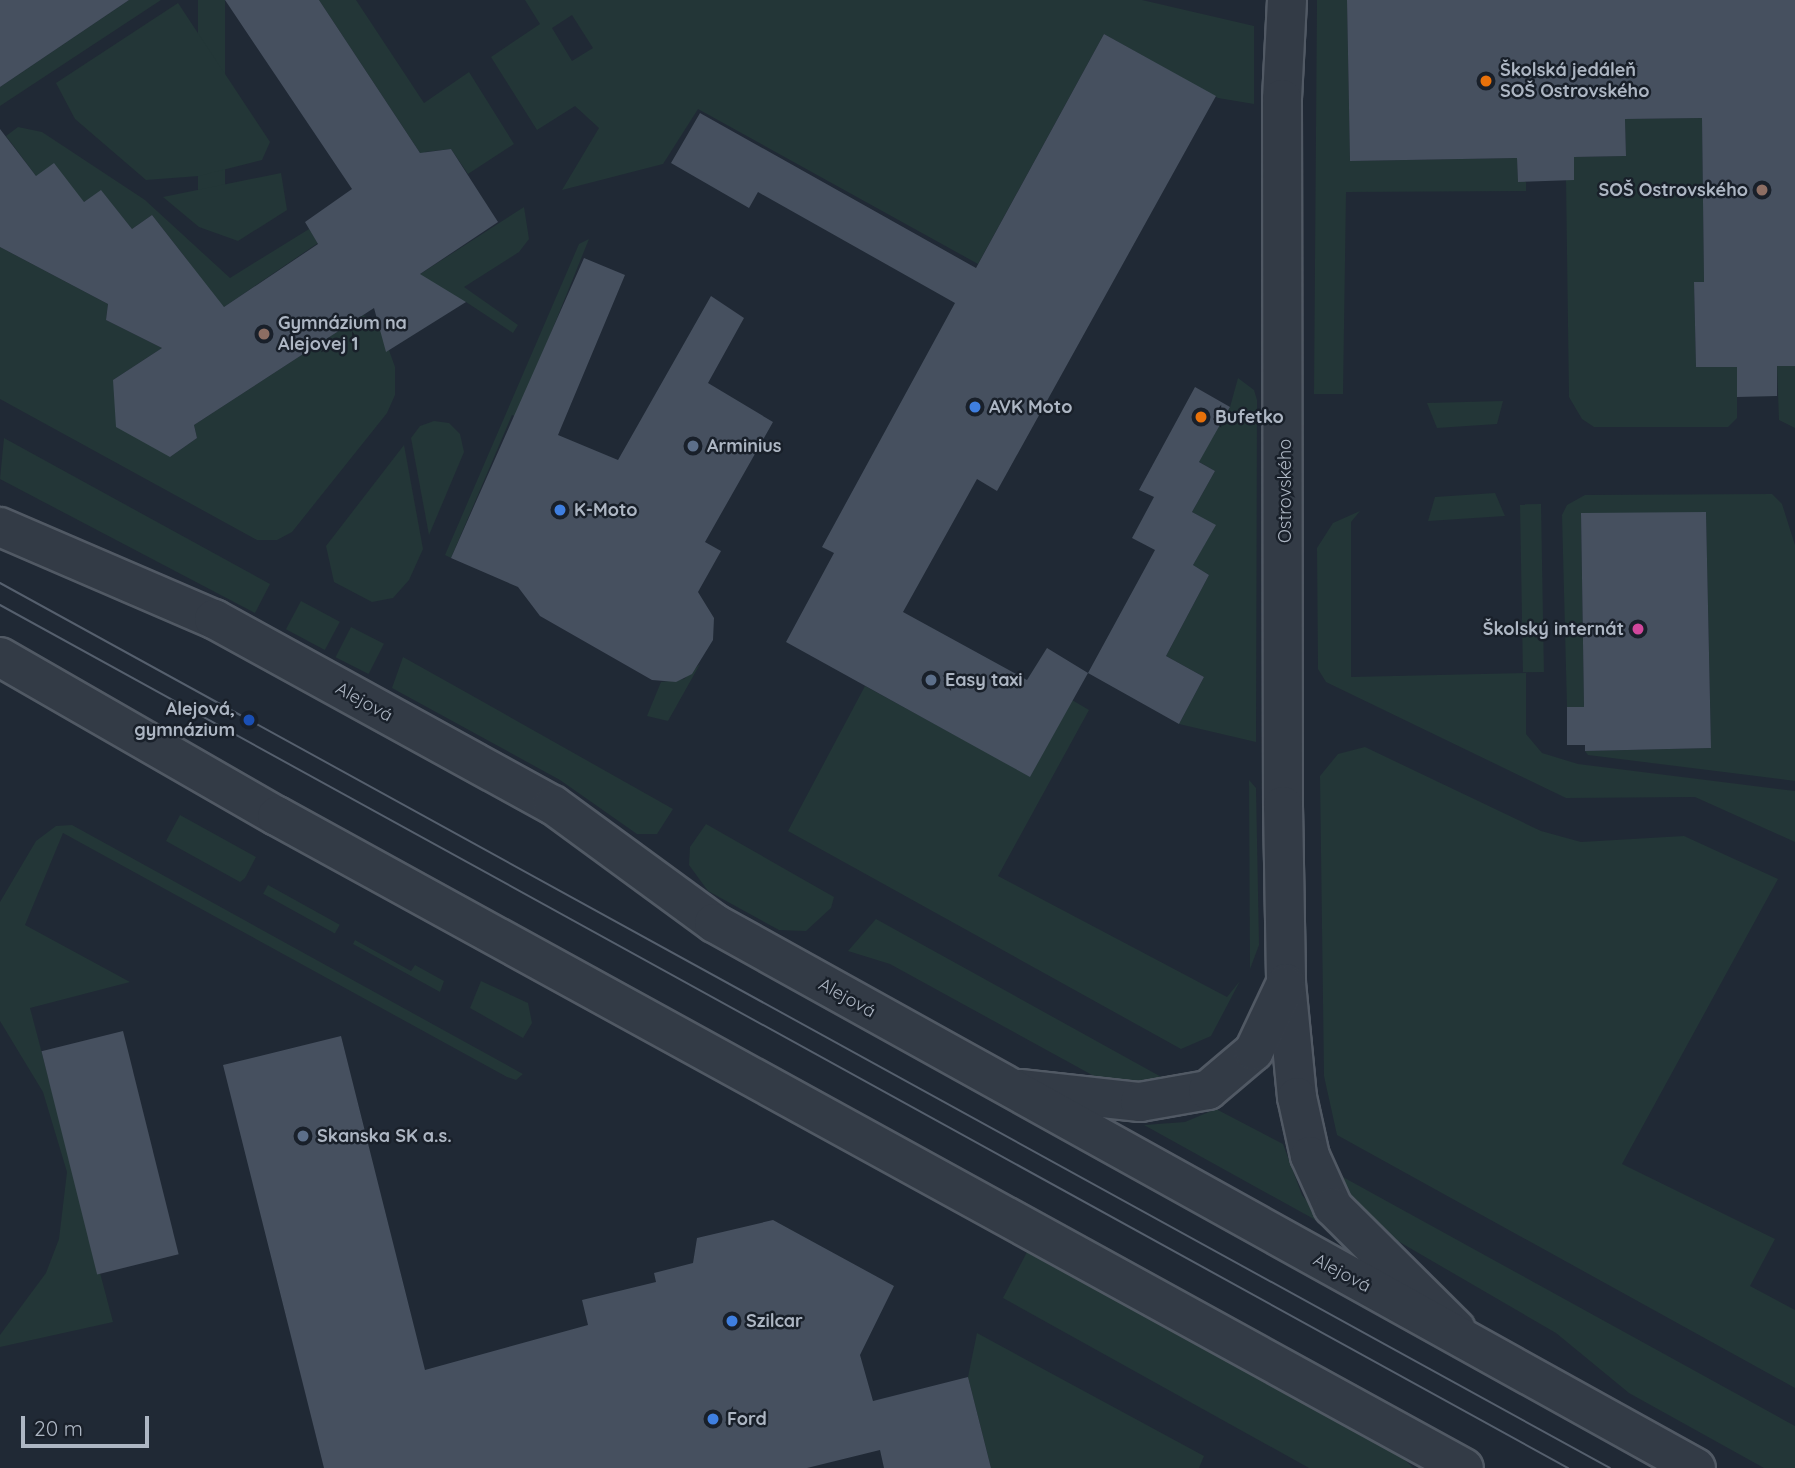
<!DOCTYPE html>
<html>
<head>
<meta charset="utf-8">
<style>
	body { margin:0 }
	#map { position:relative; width:1795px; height:1468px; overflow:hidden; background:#202935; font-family:Quicksand,sans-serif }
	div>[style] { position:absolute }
	.green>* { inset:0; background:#233637; transform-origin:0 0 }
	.building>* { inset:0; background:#46505f; transform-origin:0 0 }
	.roads { filter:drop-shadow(2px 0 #515964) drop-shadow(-2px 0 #515964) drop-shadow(0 2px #515964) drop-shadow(0 -2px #515964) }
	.minor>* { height:38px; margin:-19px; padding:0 19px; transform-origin:19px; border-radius:19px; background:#333b46 }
	.tertiary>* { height:38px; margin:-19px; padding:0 19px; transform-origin:19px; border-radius:19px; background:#333b46 }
	.tram>* { height:2px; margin:-1px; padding:0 1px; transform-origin:1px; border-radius:1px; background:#555f6d }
	.dots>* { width:19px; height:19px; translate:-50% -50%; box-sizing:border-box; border:4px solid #19202a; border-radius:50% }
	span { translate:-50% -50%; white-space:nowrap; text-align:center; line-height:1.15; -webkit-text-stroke:5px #19202a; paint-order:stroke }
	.poi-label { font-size:18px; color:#adb6c3; font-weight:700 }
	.left { translate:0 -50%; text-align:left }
	.right { translate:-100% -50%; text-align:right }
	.street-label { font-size:18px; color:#adb6c3 }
	.scale { position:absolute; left:21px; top:1416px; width:128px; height:32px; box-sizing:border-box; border:4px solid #adb6c3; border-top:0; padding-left:9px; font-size:21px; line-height:24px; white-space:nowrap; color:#adb6c3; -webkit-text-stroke:5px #19202a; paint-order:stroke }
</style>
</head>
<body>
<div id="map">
	<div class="green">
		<i style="clip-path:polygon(129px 0,161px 0,0 106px,0 87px)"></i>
		<i style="left:198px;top:0;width:27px;height:212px"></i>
		<i style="clip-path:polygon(319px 0,356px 0,424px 103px,469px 72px,514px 144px,468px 174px,451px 149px,425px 152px,426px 162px)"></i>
		<i style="clip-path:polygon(evenodd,525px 0,1142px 0,1254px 26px,1254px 104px,1218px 98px,1104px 34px,978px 264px,698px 109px,663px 164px,562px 190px,599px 128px,575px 106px,537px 130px,491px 57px,540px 24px,525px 0,572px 15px,593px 48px,572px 61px,552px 28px,572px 15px)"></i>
		<i style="clip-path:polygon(1317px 0,1347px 0,1350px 161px,1517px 158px,1518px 181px,1526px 182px,1526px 191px,1346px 192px,1343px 394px,1314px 394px)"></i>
		<i style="clip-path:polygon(178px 3px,270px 142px,262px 160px,199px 176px,146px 180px,75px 119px,56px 83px)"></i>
		<i style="clip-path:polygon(1702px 118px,1704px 282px,1694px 282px,1696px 367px,1737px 367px,1737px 418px,1728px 427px,1594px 427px,1582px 419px,1569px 397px,1566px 180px,1574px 180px,1574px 157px,1626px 156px,1625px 119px)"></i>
		<i style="clip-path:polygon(18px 127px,42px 132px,145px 200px,230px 278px,309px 229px,318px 243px,224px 307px,168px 278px,188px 261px,152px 215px,132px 229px,101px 191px,84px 202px,36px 176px,6px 136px)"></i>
		<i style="clip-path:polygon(281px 173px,287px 210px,238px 241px,199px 227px,163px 197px)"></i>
		<i style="clip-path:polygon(524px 207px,529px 239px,519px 252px,464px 287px,518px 325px,513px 333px,466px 302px,400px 287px)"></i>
		<i style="clip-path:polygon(589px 239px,517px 417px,512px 415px,451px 558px,445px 555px,579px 244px)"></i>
		<i style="clip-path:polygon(0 247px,108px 304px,106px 320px,162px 348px,113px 380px,170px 457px,197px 438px,194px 425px,363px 315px,379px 322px,395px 367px,395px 395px,387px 413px,292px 532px,277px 540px,257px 540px,0 399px)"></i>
		<i style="clip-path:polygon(1777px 366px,1795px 366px,1795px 428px,1779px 420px)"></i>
		<i style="clip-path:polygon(1238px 378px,1254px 390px,1257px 400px,1256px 742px,1179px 724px,1204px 677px,1166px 656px,1209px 575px,1193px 565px,1215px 525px,1192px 512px,1215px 471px,1196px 460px,1230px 407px)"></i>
		<i style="clip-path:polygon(1503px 401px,1497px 424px,1437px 428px,1427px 403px)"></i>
		<i style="clip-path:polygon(434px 421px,449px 423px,460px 434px,464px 452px,429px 535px,411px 438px,420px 426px)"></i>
		<i style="clip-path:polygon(4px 438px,270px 584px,255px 613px,0 479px)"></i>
		<i style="clip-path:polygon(404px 445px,423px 549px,409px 580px,393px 598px,372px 602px,334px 582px,326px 546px)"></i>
		<i style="clip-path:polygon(1495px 493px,1505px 516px,1428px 521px,1435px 497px)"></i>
		<i style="clip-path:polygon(1772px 494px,1782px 504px,1795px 545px,1795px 781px,1588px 755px,1585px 751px,1711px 748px,1706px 513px,1581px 513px,1584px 707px,1567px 707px,1562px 515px,1567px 505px,1585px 495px)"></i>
		<i style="left:1541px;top:504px;width:168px;height:21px;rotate:89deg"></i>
		<i style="clip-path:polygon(1360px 511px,1351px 522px,1351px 677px,1526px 673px,1526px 734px,1542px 753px,1578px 764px,1795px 791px,1795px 842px,1695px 797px,1566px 798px,1326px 682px,1318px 669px,1317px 548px,1333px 523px)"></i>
		<i style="left:301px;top:601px;width:44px;height:32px;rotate:28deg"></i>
		<i style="left:351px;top:627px;width:37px;height:34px;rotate:27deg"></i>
		<i style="clip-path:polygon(403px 657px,462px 690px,673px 809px,657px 834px,637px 834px,560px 780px,392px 688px)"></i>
		<i style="clip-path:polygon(700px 664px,668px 721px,647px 716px,661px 682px,684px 679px)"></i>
		<i style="clip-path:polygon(865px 686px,1030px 776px,1072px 700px,1089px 710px,998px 876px,1227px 997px,1240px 981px,1211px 1036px,1181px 1049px,788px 831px)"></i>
		<i style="clip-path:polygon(1365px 747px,1541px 831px,1581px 842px,1684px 836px,1778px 879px,1622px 1164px,1775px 1239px,1750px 1286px,1795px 1310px,1795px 1388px,1337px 1135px,1324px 1076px,1320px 776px,1338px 754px)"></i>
		<i style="clip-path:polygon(1249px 780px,1256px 788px,1259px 945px,1250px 969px)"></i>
		<i style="clip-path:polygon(180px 815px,256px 857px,245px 878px,240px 882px,166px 841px)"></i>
		<i style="clip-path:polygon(706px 824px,834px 897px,831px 908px,806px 931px,779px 930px,708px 891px,689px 865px,690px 847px)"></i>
		<i style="clip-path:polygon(72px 825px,523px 1074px,516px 1080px,507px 1077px,63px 833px,25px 925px,130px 982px,30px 1008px,113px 1322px,0 1347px,0 1335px,46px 1273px,59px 1239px,67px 1172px,43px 1092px,0 1021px,0 902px,36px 841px,56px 826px)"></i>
		<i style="left:268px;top:885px;width:82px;height:10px;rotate:29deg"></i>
		<i style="clip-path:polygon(876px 919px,1174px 1084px,1158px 1088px,1103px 1081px,890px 964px,848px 951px)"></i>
		<i style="clip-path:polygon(355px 940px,411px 971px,415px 965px,444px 981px,440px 992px,353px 944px)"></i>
		<i style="clip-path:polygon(481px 981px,528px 1003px,532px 1023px,523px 1038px,470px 1008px)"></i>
		<i style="clip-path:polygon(1216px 1109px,1283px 1144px,1302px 1195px,1330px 1228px,1144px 1125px,1185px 1122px)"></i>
		<i style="clip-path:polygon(1332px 1171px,1795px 1426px,1795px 1468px,1764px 1468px,1629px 1393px,1556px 1333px,1372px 1226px)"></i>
		<i style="clip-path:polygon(1027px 1252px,1403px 1458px,1413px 1468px,1309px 1468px,1003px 1298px)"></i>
		<i style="clip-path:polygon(977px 1333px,1204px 1456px,1199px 1468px,991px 1468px,968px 1377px)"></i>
	</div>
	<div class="building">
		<i style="clip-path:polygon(0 0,129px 0,0 87px)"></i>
		<i style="clip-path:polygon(225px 0,319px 0,420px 153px,451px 149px,498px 222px,420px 274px,466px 302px,386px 352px,374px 308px,194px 425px,197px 438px,170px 457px,116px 427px,113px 380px,162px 348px,106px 320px,108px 304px,0 247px,0 129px,36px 176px,54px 163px,84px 202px,101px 190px,132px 229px,152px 215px,224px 307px,318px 244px,305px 222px,352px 189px)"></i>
		<i style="clip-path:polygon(1347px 0,1795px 0,1795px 366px,1777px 366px,1777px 396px,1737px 397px,1737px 367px,1696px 367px,1694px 282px,1704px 282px,1702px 118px,1625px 119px,1626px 156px,1574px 157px,1574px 180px,1518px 182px,1517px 158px,1350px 161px)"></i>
		<i style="clip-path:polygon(1104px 34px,1216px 96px,997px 491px,977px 479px,903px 612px,1027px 680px,1047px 648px,1088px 673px,1030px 777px,786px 642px,834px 553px,822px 547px,955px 303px,758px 192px,749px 208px,671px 163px,700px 113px,976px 268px)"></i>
		<i style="clip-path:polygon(584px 258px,625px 275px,558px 435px,618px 460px,711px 296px,744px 318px,708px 383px,773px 422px,705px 542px,721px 551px,698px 592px,714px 618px,713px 640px,692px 674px,676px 682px,652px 680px,540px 616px,518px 587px,451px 558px)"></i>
		<i style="clip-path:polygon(1195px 387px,1230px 407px,1199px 462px,1215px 471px,1192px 512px,1216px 525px,1193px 565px,1209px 575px,1166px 656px,1204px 677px,1179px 724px,1088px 673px,1155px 550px,1132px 538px,1154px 497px,1139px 490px)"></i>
		<i style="clip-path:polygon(1706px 512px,1711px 748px,1585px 751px,1585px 745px,1567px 745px,1567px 707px,1584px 707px,1581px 513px)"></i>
		<i style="left:123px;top:1031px;width:230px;height:84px;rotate:76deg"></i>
		<i style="clip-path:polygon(341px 1036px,425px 1370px,588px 1325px,582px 1300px,656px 1282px,654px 1273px,693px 1263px,697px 1238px,773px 1220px,894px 1286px,860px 1355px,873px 1401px,968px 1377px,991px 1468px,884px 1468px,880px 1450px,807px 1468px,324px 1468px,223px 1065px)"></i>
	</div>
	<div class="roads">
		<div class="minor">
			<i style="left:1287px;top:0;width:99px;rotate:92.9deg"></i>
			<i style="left:1282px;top:99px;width:707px;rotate:89.92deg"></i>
			<i style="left:1283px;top:806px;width:177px;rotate:89deg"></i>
			<i style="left:1286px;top:983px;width:115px;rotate:84.5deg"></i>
			<i style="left:1297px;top:1097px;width:60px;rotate:77.6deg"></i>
			<i style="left:1310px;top:1156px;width:56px;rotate:65.7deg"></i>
			<i style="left:1333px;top:1207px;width:173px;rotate:44.8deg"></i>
			<i style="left:1020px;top:1089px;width:121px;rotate:6.2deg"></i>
			<i style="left:1140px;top:1102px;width:69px;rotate:-10deg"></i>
			<i style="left:1208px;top:1090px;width:60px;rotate:-40.3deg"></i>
			<i style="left:1254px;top:1051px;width:73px;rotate:-64.8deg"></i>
		</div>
		<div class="tertiary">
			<i style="left:0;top:527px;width:233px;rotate:23.3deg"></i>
			<i style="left:214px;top:619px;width:387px;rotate:28.8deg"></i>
			<i style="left:553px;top:805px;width:200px;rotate:36.2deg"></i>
			<i style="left:714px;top:923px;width:1123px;rotate:29.03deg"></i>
			<i style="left:0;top:657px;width:319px;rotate:29.9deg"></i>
			<i style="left:277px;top:816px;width:1354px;rotate:28.78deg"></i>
		</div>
	</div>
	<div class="tram">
		<i style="left:0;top:583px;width:1837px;rotate:28.8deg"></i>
		<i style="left:0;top:605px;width:1790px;rotate:28.83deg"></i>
	</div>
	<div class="dots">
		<i style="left:1486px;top:81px;background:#e8710a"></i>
		<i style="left:1762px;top:190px;background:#8d6e63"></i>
		<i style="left:264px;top:334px;background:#8d6e63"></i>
		<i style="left:975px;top:407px;background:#3f7fe0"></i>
		<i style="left:1201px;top:417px;background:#e8710a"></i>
		<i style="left:693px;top:446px;background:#5c6f8a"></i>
		<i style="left:560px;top:510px;background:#3f7fe0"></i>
		<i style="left:1638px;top:629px;background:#d1479c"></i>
		<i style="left:931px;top:680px;background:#5c6f8a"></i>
		<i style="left:249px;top:720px;background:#1a4fb4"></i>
		<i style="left:303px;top:1136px;background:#5c6f8a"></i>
		<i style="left:732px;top:1321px;background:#3f7fe0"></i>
		<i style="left:713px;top:1419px;background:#3f7fe0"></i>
	</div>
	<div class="poi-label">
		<span class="left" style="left:1500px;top:81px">Školská jedáleň<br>SOŠ Ostrovského</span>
		<span class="right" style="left:1748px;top:190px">SOŠ Ostrovského</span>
		<span class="left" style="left:278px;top:334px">Gymnázium na<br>Alejovej 1</span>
		<span class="left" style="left:989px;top:407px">AVK Moto</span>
		<span class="left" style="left:1215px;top:417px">Bufetko</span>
		<span class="left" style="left:707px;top:446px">Arminius</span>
		<span class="left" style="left:574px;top:510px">K-Moto</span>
		<span class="right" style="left:1624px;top:629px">Školský internát</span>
		<span class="left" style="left:945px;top:680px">Easy taxi</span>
		<span class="right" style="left:235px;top:720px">Alejová,<br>gymnázium</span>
		<span class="left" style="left:317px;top:1136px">Skanska SK a.s.</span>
		<span class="left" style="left:746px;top:1321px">Szilcar</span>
		<span class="left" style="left:727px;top:1419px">Ford</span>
	</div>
	<div class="street-label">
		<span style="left:1285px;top:491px;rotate:-90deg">Ostrovského</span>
		<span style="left:364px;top:702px;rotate:29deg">Alejová</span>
		<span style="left:847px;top:998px;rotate:29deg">Alejová</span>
		<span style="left:1342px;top:1273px;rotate:28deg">Alejová</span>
	</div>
	<div class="scale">20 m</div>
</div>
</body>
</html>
